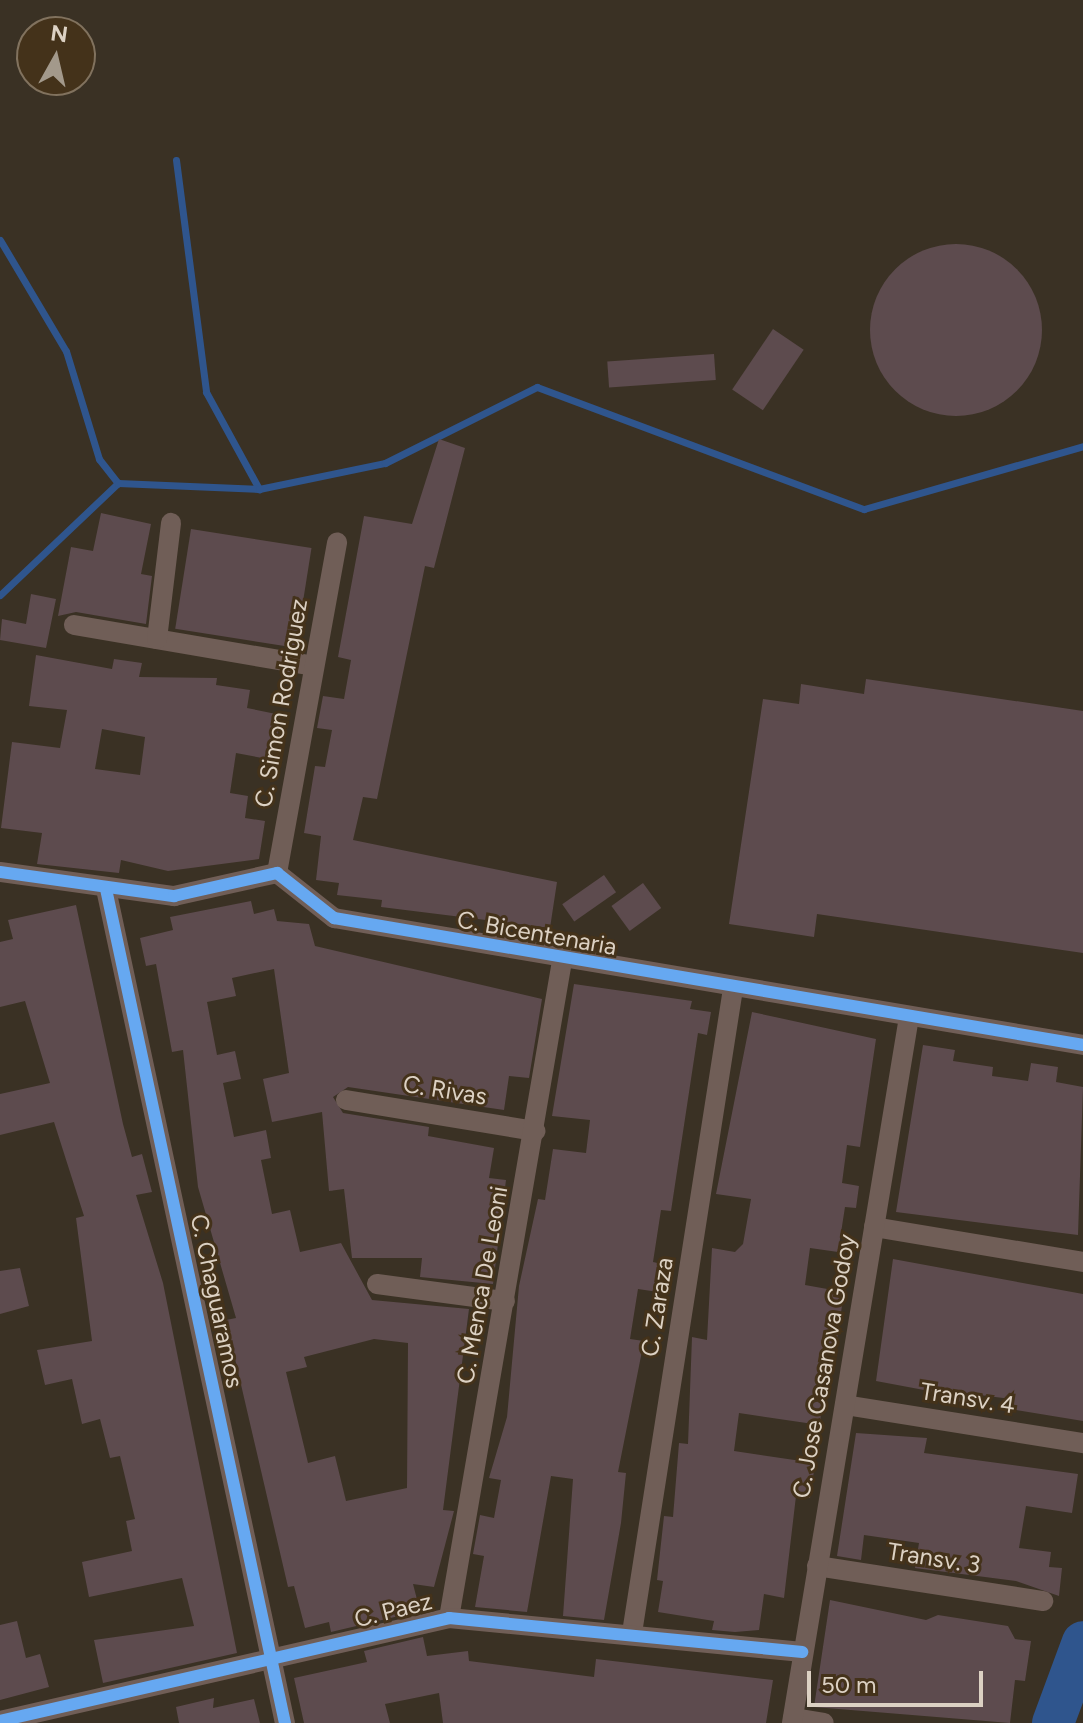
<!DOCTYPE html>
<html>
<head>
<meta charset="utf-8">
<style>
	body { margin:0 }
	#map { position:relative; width:1083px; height:1723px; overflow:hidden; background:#3a3124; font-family:Figtree,sans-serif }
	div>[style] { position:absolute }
	.stream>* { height:7px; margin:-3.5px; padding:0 3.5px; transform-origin:3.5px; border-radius:3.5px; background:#2f558d }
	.river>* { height:42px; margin:-21px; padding:0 21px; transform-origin:21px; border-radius:21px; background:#2f558d }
	.building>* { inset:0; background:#5d4b4e; transform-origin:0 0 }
	.round { border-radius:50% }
	.minor>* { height:20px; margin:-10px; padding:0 10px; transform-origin:10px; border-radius:10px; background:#705e57 }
	.cycleway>* { height:12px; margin:-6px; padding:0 6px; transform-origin:6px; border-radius:6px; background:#66a8f1 }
	span { translate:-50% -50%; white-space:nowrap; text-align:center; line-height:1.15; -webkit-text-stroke:6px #44321a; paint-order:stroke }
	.street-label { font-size:24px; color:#dcd1c3 }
	.north { position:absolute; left:16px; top:16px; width:80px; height:80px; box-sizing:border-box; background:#44321a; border:2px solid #81725e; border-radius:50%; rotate:8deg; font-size:22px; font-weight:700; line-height:32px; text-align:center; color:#dcd1c3 }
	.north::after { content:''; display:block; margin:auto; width:28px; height:36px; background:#a3998b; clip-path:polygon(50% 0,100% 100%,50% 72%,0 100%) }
	.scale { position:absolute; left:807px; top:1671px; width:176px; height:36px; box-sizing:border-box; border:4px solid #dcd1c3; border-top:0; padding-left:10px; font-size:24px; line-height:28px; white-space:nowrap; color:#dcd1c3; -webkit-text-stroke:6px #44321a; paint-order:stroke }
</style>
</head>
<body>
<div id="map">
	<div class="stream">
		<i style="left:176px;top:160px;width:234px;rotate:82.6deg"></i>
		<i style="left:206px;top:392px;width:111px;rotate:61.3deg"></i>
		<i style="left:0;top:240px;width:129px;rotate:59.3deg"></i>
		<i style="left:66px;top:351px;width:113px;rotate:73deg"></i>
		<i style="left:99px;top:459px;width:31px;rotate:52deg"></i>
		<i style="left:0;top:595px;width:163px;rotate:-43.5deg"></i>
		<i style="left:118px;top:483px;width:141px;rotate:2.4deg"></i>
		<i style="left:259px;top:489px;width:129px;rotate:-11.7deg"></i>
		<i style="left:385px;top:463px;width:170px;rotate:-26.6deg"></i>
		<i style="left:537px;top:387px;width:349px;rotate:20.5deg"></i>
		<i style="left:864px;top:509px;width:228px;rotate:-16deg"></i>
	</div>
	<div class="river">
		<i style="left:1053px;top:1723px;width:86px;rotate:-69.7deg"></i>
	</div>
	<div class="building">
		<i class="round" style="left:870px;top:244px;width:172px;height:172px"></i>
		<i style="left:773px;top:329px;width:37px;height:73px;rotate:34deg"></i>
		<i style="left:714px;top:354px;width:26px;height:107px;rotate:86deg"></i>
		<i style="clip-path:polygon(439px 439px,465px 448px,434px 568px,425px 566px,377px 799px,363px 797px,353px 840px,557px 882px,550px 928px,381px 907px,382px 900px,337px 895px,339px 883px,316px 880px,321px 836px,304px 833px,315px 766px,325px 767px,332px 730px,317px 728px,323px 696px,344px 699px,351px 660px,338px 657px,364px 516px,412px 524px)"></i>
		<i style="clip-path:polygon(101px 513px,151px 524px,141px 574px,152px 576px,146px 624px,76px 612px,58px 616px,71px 547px,93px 551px)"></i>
		<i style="left:191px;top:529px;width:122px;height:101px;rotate:9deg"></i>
		<i style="clip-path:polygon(31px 594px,56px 599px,46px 648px,0 640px,2px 619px,26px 624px)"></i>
		<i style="clip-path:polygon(evenodd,36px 655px,112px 669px,114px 659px,142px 663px,139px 677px,217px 678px,216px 685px,250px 690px,247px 708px,281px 715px,273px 760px,236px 753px,230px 793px,248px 796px,245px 818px,265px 821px,259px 859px,168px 871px,121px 860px,119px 873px,37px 864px,42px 833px,1px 828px,12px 742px,60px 748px,67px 710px,29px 706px,36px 655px,102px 729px,145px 737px,140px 775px,95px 769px,102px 729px)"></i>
		<i style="clip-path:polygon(866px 679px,1083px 711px,1083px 953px,817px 914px,814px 937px,729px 924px,763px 699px,799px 704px,801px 684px,864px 694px)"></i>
		<i style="left:604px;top:875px;width:21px;height:51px;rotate:55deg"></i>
		<i style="left:643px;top:883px;width:31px;height:39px;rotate:54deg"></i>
		<i style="clip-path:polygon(evenodd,251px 901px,254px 914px,274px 909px,277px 921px,309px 924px,315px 946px,542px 999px,529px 1078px,509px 1076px,504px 1110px,348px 1087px,333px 1097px,343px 1113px,429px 1127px,428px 1136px,494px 1148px,489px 1178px,506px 1180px,493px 1284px,420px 1277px,422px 1258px,352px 1258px,344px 1189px,329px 1191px,322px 1112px,272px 1122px,263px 1079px,289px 1073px,274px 969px,232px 978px,236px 996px,207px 1002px,217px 1055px,235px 1051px,241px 1079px,223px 1083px,234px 1137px,266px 1130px,271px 1158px,261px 1160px,272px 1214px,290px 1210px,300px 1252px,341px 1243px,372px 1300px,469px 1309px,443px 1510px,454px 1511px,434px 1587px,413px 1584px,420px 1611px,331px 1632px,329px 1622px,305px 1628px,294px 1586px,288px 1587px,226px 1320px,236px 1318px,198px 1187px,183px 1050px,172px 1052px,156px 964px,146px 966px,140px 938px,173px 930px,170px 917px,251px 901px,374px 1339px,408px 1343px,407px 1488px,346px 1501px,335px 1456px,308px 1463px,286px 1372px,307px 1367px,304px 1357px,374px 1339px)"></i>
		<i style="clip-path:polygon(76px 905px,123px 1124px,132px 1157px,142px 1154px,152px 1192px,136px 1195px,163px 1283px,237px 1653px,103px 1683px,94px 1640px,194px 1626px,182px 1578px,89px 1597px,82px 1562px,132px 1551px,126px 1521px,135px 1519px,120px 1456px,110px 1458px,100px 1419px,82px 1424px,72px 1379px,45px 1385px,37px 1350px,92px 1341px,76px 1218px,84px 1216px,54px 1122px,0 1135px,0 1094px,50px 1083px,25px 1001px,0 1007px,0 942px,13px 939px,8px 920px)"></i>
		<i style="clip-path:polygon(574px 984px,692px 1001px,690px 1009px,711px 1012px,707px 1035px,698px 1033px,671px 1211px,661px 1210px,653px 1262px,662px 1264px,658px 1292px,638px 1289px,630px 1339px,644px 1341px,618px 1472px,626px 1473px,621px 1523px,604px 1620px,563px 1616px,573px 1479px,551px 1476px,527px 1612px,475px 1607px,484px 1556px,473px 1554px,480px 1515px,494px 1518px,501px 1480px,489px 1478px,507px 1417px,519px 1286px,538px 1199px,545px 1200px,553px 1149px,586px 1153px,590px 1120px,552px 1116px)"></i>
		<i style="clip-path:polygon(752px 1012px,876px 1039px,860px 1147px,847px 1145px,842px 1183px,859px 1186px,856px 1208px,845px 1207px,838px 1252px,810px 1248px,805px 1285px,844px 1292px,836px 1347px,826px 1346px,820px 1425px,739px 1413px,734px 1451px,815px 1463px,810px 1498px,796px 1496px,784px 1598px,764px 1594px,759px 1630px,735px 1632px,712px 1630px,714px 1621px,658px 1612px,663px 1581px,657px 1580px,664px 1516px,673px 1517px,679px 1443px,688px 1444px,692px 1337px,707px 1340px,712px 1248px,735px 1252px,743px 1244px,751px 1199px,716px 1194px)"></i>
		<i style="clip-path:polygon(923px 1045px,955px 1050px,953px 1061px,993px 1067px,992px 1076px,1028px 1081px,1031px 1063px,1058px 1067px,1056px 1082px,1083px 1087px,1078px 1235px,896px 1212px)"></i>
		<i style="clip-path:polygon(893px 1259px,1083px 1294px,1083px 1421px,1010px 1409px,1011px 1399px,964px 1393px,963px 1402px,939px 1400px,940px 1393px,876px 1381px)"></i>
		<i style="clip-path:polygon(20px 1268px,29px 1306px,0 1314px,0 1271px)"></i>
		<i style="clip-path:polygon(856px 1433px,927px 1438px,924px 1453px,1078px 1474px,1072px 1513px,1026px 1506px,1019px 1548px,1051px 1552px,1049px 1567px,1062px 1568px,1059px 1596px,1016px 1581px,915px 1568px,919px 1543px,864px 1535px,861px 1560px,837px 1556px)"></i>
		<i style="clip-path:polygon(830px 1600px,926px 1620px,938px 1615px,1008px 1626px,1015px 1639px,1031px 1641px,1025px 1681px,1015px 1680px,1010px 1723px,814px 1707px)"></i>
		<i style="clip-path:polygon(17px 1621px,26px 1658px,40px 1654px,49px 1687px,0 1700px,0 1625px)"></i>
		<i style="clip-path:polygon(423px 1637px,427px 1656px,468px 1651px,469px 1661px,594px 1677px,596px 1659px,773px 1680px,766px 1723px,443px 1723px,439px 1693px,385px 1704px,390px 1723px,304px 1723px,294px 1678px,367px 1662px,364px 1651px)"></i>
		<i style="clip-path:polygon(214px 1698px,213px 1708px,254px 1699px,260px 1723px,179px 1723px,176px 1707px)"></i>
	</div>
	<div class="minor">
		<i style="left:74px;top:625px;width:243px;rotate:9.7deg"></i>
		<i style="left:157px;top:639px;width:117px;rotate:-83.1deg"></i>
		<i style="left:0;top:872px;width:176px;rotate:7.9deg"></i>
		<i style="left:174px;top:896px;width:106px;rotate:-12.6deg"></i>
		<i style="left:277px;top:873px;width:73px;rotate:38.3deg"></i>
		<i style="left:334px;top:918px;width:760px;rotate:9.62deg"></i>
		<i style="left:277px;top:873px;width:336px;rotate:-79.7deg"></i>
		<i style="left:106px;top:889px;width:853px;rotate:77.89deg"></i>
		<i style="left:346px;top:1100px;width:192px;rotate:9.3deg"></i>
		<i style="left:874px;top:1227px;width:212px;rotate:9.5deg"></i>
		<i style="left:377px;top:1284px;width:129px;rotate:7.6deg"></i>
		<i style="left:845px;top:1405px;width:241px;rotate:9.1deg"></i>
		<i style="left:817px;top:1566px;width:229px;rotate:8.8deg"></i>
		<i style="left:449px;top:1618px;width:667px;rotate:-80.24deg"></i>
		<i style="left:632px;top:1633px;width:652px;rotate:-81.09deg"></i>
		<i style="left:793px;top:1718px;width:31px;rotate:9deg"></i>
		<i style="left:0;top:1721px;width:461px;rotate:-12.9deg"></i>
		<i style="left:449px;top:1618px;width:355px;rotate:5.5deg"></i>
		<i style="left:792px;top:1723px;width:716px;rotate:-80.59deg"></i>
	</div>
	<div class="cycleway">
		<i style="left:0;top:872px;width:176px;rotate:7.9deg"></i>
		<i style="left:174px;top:896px;width:106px;rotate:-12.6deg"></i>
		<i style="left:277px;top:873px;width:73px;rotate:38.3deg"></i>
		<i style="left:334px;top:918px;width:760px;rotate:9.62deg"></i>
		<i style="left:106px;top:889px;width:853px;rotate:77.89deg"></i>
		<i style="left:0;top:1721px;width:461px;rotate:-12.9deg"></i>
		<i style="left:449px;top:1618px;width:355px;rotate:5.5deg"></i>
	</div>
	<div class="street-label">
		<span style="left:281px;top:703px;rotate:-80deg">C. Simon Rodriguez</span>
		<span style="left:537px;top:933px;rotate:10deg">C. Bicentenaria</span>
		<span style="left:445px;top:1090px;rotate:9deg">C. Rivas</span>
		<span style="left:482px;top:1285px;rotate:-80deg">C. Menca De Leoni</span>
		<span style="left:217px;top:1301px;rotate:78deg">C. Chaguaramos</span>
		<span style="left:657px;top:1307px;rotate:-81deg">C. Zaraza</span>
		<span style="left:824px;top:1366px;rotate:-80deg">C. Jose Casanova Godoy</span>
		<span style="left:968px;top:1398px;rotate:9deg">Transv. 4</span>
		<span style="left:934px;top:1558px;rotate:9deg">Transv. 3</span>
		<span style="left:393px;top:1610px;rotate:-14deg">C. Paez</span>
	</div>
	<div class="north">N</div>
	<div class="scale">50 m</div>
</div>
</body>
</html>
